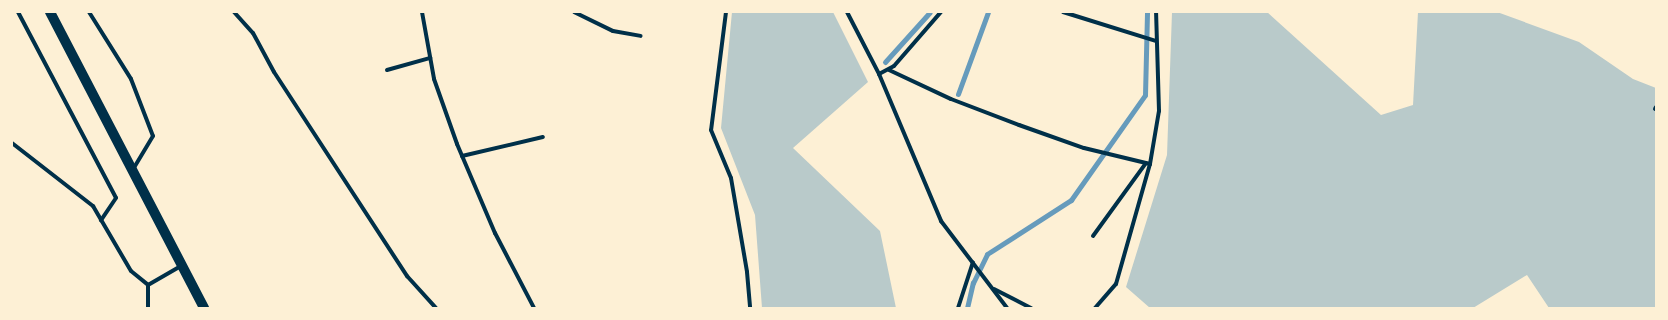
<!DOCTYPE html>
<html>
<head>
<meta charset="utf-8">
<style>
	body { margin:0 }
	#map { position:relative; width:1668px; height:320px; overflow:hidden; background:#fdf0d5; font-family:"Archivo Narrow",sans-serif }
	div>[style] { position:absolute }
	.green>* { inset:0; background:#b9caca }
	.stream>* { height:5px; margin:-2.5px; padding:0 2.5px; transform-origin:2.5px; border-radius:2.5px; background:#669bbc }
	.minor>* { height:4px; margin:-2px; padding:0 2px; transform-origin:2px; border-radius:2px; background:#003049 }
	.primary>* { height:10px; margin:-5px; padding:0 5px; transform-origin:5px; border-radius:5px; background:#003049 }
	span { translate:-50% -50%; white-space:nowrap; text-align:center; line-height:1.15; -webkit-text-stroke:3px #fdf0d5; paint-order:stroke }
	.frame { position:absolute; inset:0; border:13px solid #fdf0d5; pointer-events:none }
</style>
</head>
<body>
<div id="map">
	<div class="green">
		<i style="clip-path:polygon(732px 12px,833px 12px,868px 82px,793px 148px,880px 231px,896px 308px,762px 308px,755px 215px,721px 128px)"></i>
		<i style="clip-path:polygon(1172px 12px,1267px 12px,1381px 115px,1413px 105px,1418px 12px,1497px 12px,1579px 42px,1633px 79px,1656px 88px,1656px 308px,1549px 308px,1527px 275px,1473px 308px,1150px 308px,1126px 287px,1167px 155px)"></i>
	</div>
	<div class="stream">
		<i style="left:885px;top:62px;width:67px;rotate:-48deg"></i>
		<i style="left:958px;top:94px;width:87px;rotate:-69.9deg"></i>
		<i style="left:967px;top:308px;width:26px;rotate:-77deg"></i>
		<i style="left:973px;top:283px;width:32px;rotate:-64deg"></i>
		<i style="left:987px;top:254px;width:100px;rotate:-32.7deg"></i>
		<i style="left:1071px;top:200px;width:128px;rotate:-54.8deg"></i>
		<i style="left:1145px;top:95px;width:83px;rotate:-88.6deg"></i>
	</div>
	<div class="minor">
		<i style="left:18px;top:12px;width:210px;rotate:62.2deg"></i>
		<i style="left:116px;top:198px;width:27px;rotate:124deg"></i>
		<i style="left:89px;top:12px;width:79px;rotate:57.9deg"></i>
		<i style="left:131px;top:79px;width:61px;rotate:68.9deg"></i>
		<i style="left:153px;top:136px;width:39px;rotate:121deg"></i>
		<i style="left:234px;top:12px;width:28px;rotate:48deg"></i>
		<i style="left:253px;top:33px;width:44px;rotate:61.7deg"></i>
		<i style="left:274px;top:72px;width:244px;rotate:56.9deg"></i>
		<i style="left:407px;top:276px;width:43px;rotate:47.8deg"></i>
		<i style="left:422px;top:12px;width:68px;rotate:79.8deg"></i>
		<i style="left:434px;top:79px;width:69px;rotate:70.5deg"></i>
		<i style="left:457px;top:144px;width:97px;rotate:66.9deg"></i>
		<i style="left:495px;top:233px;width:85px;rotate:62.5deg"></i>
		<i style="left:574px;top:12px;width:43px;rotate:26deg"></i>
		<i style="left:613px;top:31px;width:28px;rotate:10deg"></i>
		<i style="left:726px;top:12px;width:119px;rotate:97.2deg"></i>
		<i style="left:711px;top:130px;width:52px;rotate:67.4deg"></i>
		<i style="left:731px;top:178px;width:95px;rotate:80.3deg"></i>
		<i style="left:747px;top:272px;width:36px;rotate:85deg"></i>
		<i style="left:847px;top:12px;width:70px;rotate:62.7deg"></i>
		<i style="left:879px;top:74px;width:160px;rotate:67.1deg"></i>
		<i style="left:941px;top:221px;width:109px;rotate:52.8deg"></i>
		<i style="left:1063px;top:12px;width:97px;rotate:17.3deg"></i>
		<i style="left:387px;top:70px;width:45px;rotate:-15.6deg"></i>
		<i style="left:889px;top:70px;width:68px;rotate:25.1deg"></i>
		<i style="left:951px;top:99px;width:73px;rotate:20.9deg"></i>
		<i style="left:1019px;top:125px;width:69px;rotate:19.5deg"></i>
		<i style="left:1084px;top:148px;width:68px;rotate:13.6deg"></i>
		<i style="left:879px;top:74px;width:17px;rotate:-28deg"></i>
		<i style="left:894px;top:66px;width:72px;rotate:-49deg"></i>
		<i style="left:1655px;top:109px;width:2px;rotate:-63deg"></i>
		<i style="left:12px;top:143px;width:103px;rotate:37.9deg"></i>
		<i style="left:93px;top:206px;width:75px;rotate:59.7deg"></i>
		<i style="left:131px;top:271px;width:22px;rotate:39deg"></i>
		<i style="left:148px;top:285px;width:23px;rotate:90deg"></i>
		<i style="left:462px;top:156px;width:83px;rotate:-13.2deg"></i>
		<i style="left:1093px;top:236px;width:90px;rotate:-54deg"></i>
		<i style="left:148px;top:285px;width:39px;rotate:-30deg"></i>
		<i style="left:994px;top:289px;width:42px;rotate:27.2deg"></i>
		<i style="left:958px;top:308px;width:48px;rotate:-71.9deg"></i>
		<i style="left:1095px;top:308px;width:32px;rotate:-49deg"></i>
		<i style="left:1116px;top:284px;width:125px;rotate:-74.2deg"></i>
		<i style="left:1150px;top:164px;width:54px;rotate:-80.4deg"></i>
		<i style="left:1159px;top:111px;width:99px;rotate:-91.7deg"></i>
	</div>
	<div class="primary">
		<i style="left:50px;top:12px;width:334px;rotate:62.5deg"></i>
	</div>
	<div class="frame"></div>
</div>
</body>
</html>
